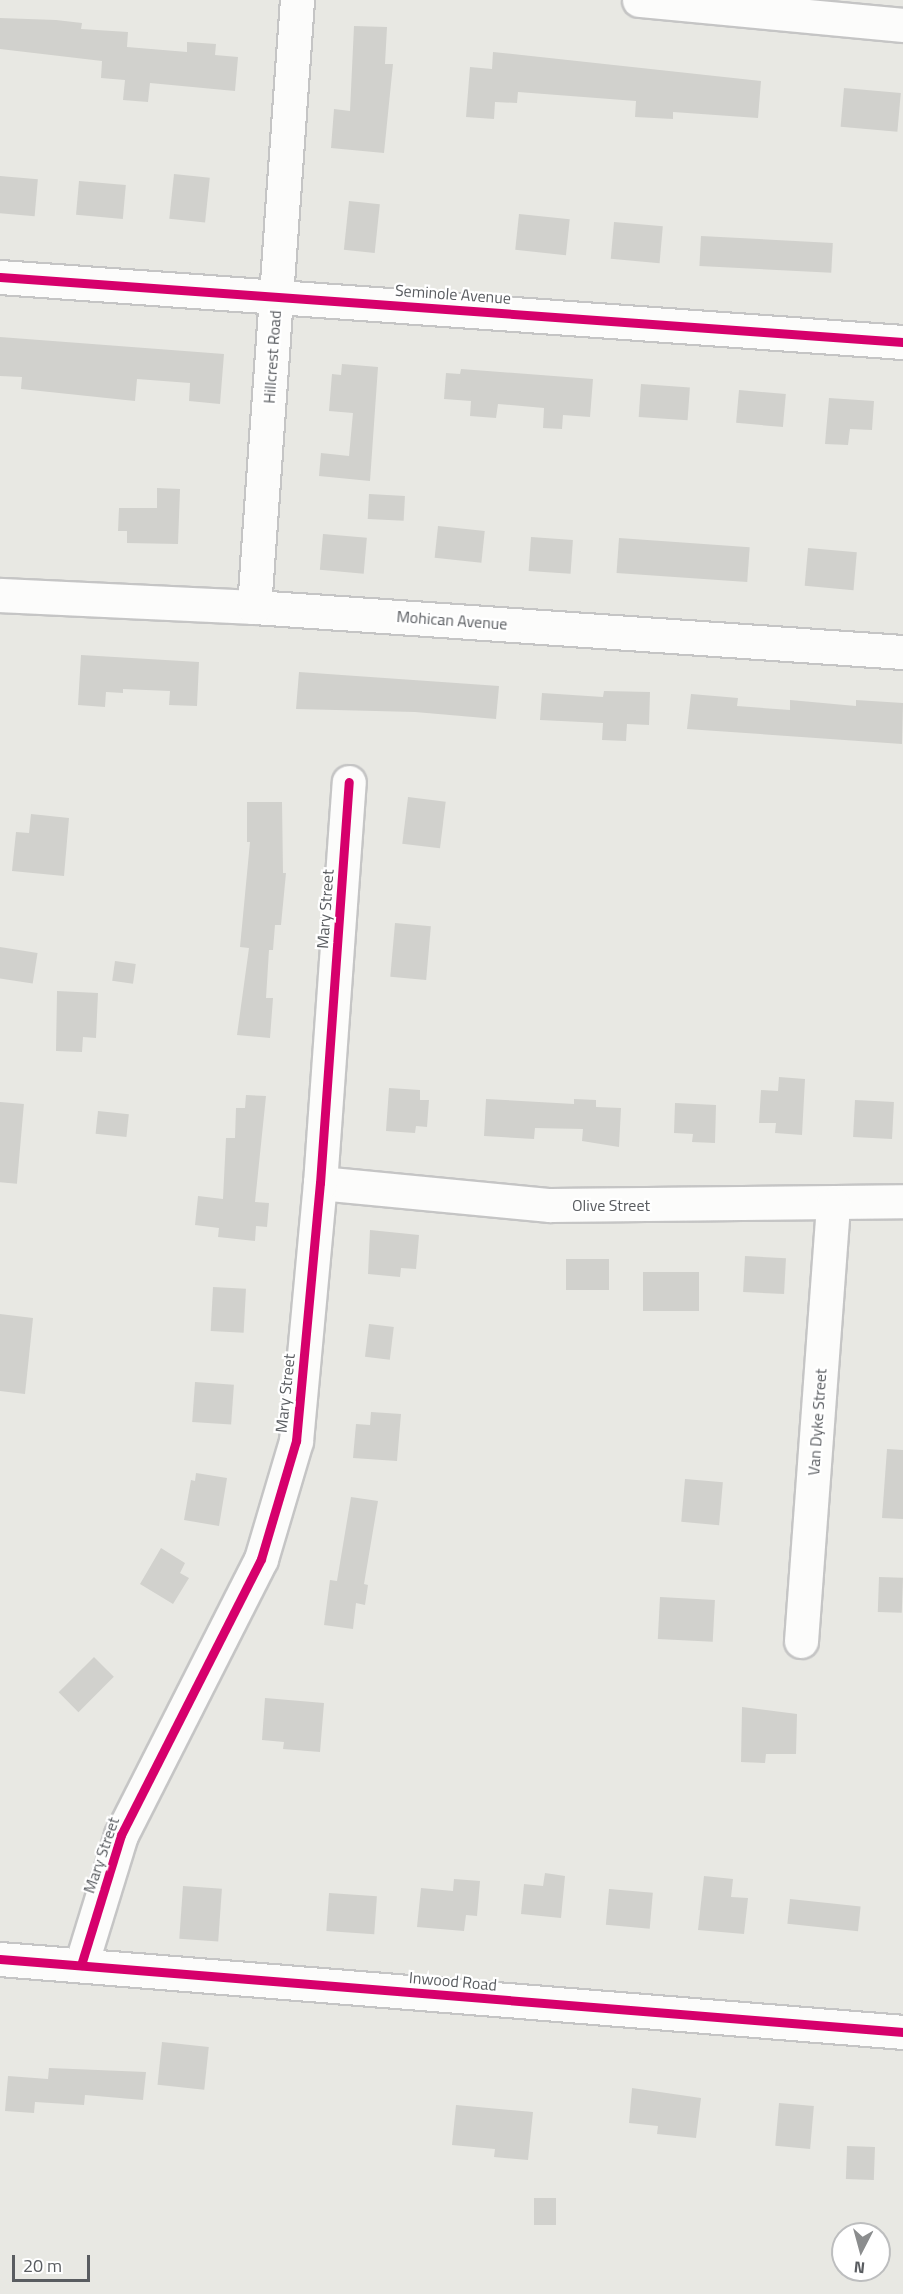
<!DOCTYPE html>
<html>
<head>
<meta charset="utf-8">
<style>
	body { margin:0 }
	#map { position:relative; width:903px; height:2294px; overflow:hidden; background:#e8e8e3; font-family:"Titillium Web",sans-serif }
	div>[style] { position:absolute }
	.building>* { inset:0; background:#d1d1cd; transform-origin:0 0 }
	.roads { filter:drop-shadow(2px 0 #c5c5c5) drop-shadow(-2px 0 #c5c5c5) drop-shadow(0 2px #c5c5c5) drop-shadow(0 -2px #c5c5c5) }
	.minor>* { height:33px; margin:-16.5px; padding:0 16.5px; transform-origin:16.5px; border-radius:16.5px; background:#fcfcfb }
	.cycleway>* { height:9px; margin:-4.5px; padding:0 4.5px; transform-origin:4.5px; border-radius:4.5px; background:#d6006c }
	span { translate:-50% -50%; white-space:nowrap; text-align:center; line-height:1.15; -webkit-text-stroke:4.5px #fff; paint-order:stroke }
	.street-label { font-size:16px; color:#595c60 }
	.north { position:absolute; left:831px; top:2222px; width:60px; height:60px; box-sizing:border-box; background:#fff; border:2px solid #bdbebf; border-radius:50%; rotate:186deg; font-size:16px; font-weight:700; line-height:24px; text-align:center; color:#595c60 }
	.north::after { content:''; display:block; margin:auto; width:21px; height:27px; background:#8b8d8e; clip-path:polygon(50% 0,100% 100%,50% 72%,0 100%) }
	.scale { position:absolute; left:12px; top:2255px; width:78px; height:27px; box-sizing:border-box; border:3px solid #595c60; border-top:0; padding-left:8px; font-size:18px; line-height:21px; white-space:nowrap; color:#595c60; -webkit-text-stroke:4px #fff; paint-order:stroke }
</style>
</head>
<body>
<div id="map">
	<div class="building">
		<i style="clip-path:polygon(0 18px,56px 20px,82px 23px,81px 29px,128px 32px,127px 47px,187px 52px,187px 42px,216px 44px,215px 55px,238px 57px,235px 91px,150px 83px,148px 102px,123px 100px,125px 80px,101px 78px,102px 61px,0 49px)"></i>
		<i style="clip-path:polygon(354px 26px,387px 27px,385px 64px,393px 64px,384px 153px,331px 148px,334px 109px,350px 111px)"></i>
		<i style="clip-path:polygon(493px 52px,761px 81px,758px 118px,673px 112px,673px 119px,635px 117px,636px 101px,518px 92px,517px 103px,495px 102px,494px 119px,466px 117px,470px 67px,492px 69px)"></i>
		<i style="left:844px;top:88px;width:57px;height:39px;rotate:5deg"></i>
		<i style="left:174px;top:174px;width:36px;height:45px;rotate:6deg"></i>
		<i style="left:0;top:176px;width:38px;height:37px;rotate:5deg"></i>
		<i style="left:79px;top:181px;width:47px;height:34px;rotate:5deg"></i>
		<i style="left:349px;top:201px;width:31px;height:49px;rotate:6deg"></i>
		<i style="left:519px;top:214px;width:51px;height:36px;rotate:6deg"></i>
		<i style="left:614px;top:222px;width:49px;height:37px;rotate:5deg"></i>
		<i style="left:701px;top:236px;width:132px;height:30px;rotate:3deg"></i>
		<i style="clip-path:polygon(0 337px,224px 354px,220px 404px,189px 401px,190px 383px,137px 379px,135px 401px,21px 389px,22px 377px,0 376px)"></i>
		<i style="clip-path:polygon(342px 364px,378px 367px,370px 481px,319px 476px,321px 453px,349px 456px,353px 413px,329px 411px,332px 374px,341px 375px)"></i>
		<i style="clip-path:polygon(461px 369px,593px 379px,590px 417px,563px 415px,562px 429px,543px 428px,544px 408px,498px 404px,496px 418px,470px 416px,471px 401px,444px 399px,446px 373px,460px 374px)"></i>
		<i style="left:641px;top:384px;width:49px;height:33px;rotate:4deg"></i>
		<i style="left:739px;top:390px;width:47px;height:33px;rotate:5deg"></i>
		<i style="clip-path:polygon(829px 398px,874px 401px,872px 430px,850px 429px,848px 445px,825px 444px)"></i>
		<i style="clip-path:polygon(157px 488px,180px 489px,178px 544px,127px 543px,127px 531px,118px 531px,119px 508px,157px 508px)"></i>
		<i style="left:369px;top:494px;width:36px;height:25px;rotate:3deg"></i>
		<i style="left:438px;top:526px;width:47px;height:32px;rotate:6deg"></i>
		<i style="left:323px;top:534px;width:44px;height:36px;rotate:5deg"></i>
		<i style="left:531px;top:537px;width:42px;height:34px;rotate:4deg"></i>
		<i style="left:619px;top:538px;width:131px;height:35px;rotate:4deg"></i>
		<i style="left:808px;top:548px;width:49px;height:38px;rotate:5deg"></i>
		<i style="clip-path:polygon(81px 655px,199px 662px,197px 706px,169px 705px,170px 691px,123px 689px,123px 693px,106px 692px,105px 707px,78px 705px)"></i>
		<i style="clip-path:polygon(299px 672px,499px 686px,496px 719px,415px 712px,296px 709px)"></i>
		<i style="clip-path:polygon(604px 691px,650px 692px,649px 725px,627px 724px,626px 741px,602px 740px,603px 723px,540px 720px,542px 693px,603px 697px)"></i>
		<i style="clip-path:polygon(691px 694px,738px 698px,737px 706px,790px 710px,790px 700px,856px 706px,856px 700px,903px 703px,902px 744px,687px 729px)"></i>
		<i style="left:408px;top:797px;width:38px;height:47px;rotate:7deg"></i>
		<i style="clip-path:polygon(247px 802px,282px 802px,283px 873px,286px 873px,281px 925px,275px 925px,273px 950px,269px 950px,266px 998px,273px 998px,270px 1038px,237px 1035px,249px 948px,240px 947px,250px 842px,247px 842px)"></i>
		<i style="clip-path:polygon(31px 814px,69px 818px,64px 876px,12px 871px,16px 832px,29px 833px)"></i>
		<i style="left:395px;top:923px;width:36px;height:54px;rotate:5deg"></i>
		<i style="left:0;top:947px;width:38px;height:31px;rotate:9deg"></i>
		<i style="left:115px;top:961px;width:21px;height:20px;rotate:8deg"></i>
		<i style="clip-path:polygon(57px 991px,98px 993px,96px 1038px,83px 1037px,82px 1052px,56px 1051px)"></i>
		<i style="clip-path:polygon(779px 1077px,805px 1079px,802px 1135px,775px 1133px,776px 1123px,759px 1123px,761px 1090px,778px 1091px)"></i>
		<i style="clip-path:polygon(389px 1088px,420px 1090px,420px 1100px,429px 1100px,427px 1127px,416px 1126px,415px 1133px,386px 1131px)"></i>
		<i style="clip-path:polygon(246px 1095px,266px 1096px,255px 1202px,269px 1203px,267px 1227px,256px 1226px,255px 1241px,218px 1237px,219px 1228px,195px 1225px,198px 1196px,223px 1199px,226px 1138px,235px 1138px,236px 1108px,245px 1108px)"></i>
		<i style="clip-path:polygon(486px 1099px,574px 1104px,574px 1099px,596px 1100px,596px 1107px,621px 1108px,619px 1147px,582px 1141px,583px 1129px,535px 1128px,534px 1139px,484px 1136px)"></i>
		<i style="left:855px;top:1100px;width:39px;height:37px;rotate:3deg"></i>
		<i style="left:0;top:1102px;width:24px;height:80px;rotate:5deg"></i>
		<i style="clip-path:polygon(675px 1103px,716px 1105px,715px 1143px,692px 1142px,693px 1134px,674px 1133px)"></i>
		<i style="left:98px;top:1111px;width:31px;height:23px;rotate:6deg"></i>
		<i style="clip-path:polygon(370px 1230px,419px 1235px,416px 1269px,401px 1268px,400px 1277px,368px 1274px)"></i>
		<i style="left:745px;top:1256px;width:41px;height:36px;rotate:3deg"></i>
		<i style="left:566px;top:1259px;width:43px;height:31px"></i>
		<i style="left:643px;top:1272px;width:56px;height:39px"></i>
		<i style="left:213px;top:1287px;width:33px;height:44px;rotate:3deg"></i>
		<i style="clip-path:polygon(0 1314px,33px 1318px,25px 1394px,0 1391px)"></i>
		<i style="left:369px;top:1324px;width:25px;height:33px;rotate:7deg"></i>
		<i style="left:195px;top:1382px;width:39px;height:40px;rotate:4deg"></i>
		<i style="clip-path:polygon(371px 1412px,401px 1414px,397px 1461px,353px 1458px,356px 1424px,370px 1425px)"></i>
		<i style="clip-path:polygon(887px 1449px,903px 1450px,903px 1519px,882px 1518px)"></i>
		<i style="clip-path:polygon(196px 1473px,227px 1478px,219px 1526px,184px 1520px,191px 1480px,195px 1481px)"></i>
		<i style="left:685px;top:1479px;width:38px;height:43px;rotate:5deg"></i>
		<i style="clip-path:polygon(351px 1497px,378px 1501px,364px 1584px,368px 1585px,365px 1605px,356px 1603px,353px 1629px,324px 1625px,330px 1580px,337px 1581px)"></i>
		<i style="clip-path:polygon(161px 1548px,185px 1563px,180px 1573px,189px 1578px,173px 1604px,140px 1584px)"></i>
		<i style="left:879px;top:1577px;width:24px;height:35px;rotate:2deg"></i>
		<i style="left:660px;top:1597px;width:55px;height:42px;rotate:3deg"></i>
		<i style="left:94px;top:1657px;width:28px;height:50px;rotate:45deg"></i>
		<i style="clip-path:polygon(265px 1698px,324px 1703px,320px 1752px,283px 1749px,284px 1742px,262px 1740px)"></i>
		<i style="clip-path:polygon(742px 1707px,797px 1714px,796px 1754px,766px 1754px,765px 1763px,741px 1762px)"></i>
		<i style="clip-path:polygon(545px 1873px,565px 1876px,561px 1918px,521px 1914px,524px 1884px,543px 1886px)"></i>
		<i style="clip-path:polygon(704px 1876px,733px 1879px,731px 1897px,748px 1898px,744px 1934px,698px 1930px)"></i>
		<i style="clip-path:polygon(454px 1879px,480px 1881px,477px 1916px,466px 1915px,464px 1931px,417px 1927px,421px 1888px,453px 1891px)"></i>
		<i style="left:183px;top:1886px;width:39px;height:53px;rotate:4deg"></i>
		<i style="left:609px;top:1889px;width:44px;height:36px;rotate:5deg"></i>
		<i style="left:329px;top:1893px;width:48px;height:38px;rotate:4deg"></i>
		<i style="left:790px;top:1899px;width:71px;height:25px;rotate:6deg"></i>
		<i style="left:162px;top:2042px;width:47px;height:43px;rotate:6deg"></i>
		<i style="clip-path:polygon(49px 2068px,146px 2072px,143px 2100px,85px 2095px,84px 2105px,35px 2102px,34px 2113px,5px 2111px,8px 2076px,48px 2079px)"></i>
		<i style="clip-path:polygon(632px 2088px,701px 2098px,696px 2138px,657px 2134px,658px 2126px,629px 2123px)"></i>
		<i style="left:779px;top:2103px;width:35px;height:43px;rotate:5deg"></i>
		<i style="clip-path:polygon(456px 2105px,533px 2112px,528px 2160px,494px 2157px,495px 2149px,452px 2145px)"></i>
		<i style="left:847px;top:2146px;width:28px;height:33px;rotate:2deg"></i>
		<i style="left:534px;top:2198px;width:22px;height:27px"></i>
	</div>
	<div class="roads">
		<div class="minor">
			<i style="left:639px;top:0;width:265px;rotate:5.4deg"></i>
			<i style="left:0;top:277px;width:905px;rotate:4.12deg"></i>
			<i style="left:0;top:595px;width:254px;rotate:2.7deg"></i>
			<i style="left:254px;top:607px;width:651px;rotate:3.97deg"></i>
			<i style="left:254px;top:607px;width:609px;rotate:-85.95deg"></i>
			<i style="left:320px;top:1183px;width:231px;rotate:5.5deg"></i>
			<i style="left:550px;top:1205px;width:353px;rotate:-0.6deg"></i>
			<i style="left:801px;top:1641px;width:438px;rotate:-85.8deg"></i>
			<i style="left:0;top:1959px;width:906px;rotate:4.62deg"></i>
			<i style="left:81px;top:1965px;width:136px;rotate:-72.9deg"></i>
			<i style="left:121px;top:1835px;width:309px;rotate:-63.1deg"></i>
			<i style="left:261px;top:1559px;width:123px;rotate:-73.5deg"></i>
			<i style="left:296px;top:1441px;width:259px;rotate:-84.7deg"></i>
			<i style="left:320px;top:1183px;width:402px;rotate:-85.9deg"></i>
		</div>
	</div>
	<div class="cycleway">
		<i style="left:0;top:277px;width:905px;rotate:4.12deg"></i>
		<i style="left:0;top:1959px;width:906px;rotate:4.62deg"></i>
		<i style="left:81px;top:1965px;width:136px;rotate:-72.9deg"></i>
		<i style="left:121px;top:1835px;width:309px;rotate:-63.1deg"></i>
		<i style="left:261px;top:1559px;width:123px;rotate:-73.5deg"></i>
		<i style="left:296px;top:1441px;width:259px;rotate:-84.7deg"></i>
		<i style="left:320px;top:1183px;width:402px;rotate:-85.9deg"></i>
	</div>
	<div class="street-label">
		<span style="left:453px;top:294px;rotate:4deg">Seminole Avenue</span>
		<span style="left:272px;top:357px;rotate:-86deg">Hillcrest Road</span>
		<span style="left:452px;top:620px;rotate:4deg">Mohican Avenue</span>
		<span style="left:325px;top:909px;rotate:-86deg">Mary Street</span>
		<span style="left:611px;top:1205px">Olive Street</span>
		<span style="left:285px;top:1393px;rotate:-84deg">Mary Street</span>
		<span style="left:817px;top:1422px;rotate:-86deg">Van Dyke Street</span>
		<span style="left:101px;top:1855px;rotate:-71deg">Mary Street</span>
		<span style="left:453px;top:1981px;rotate:5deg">Inwood Road</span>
	</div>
	<div class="north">N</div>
	<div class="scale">20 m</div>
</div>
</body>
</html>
